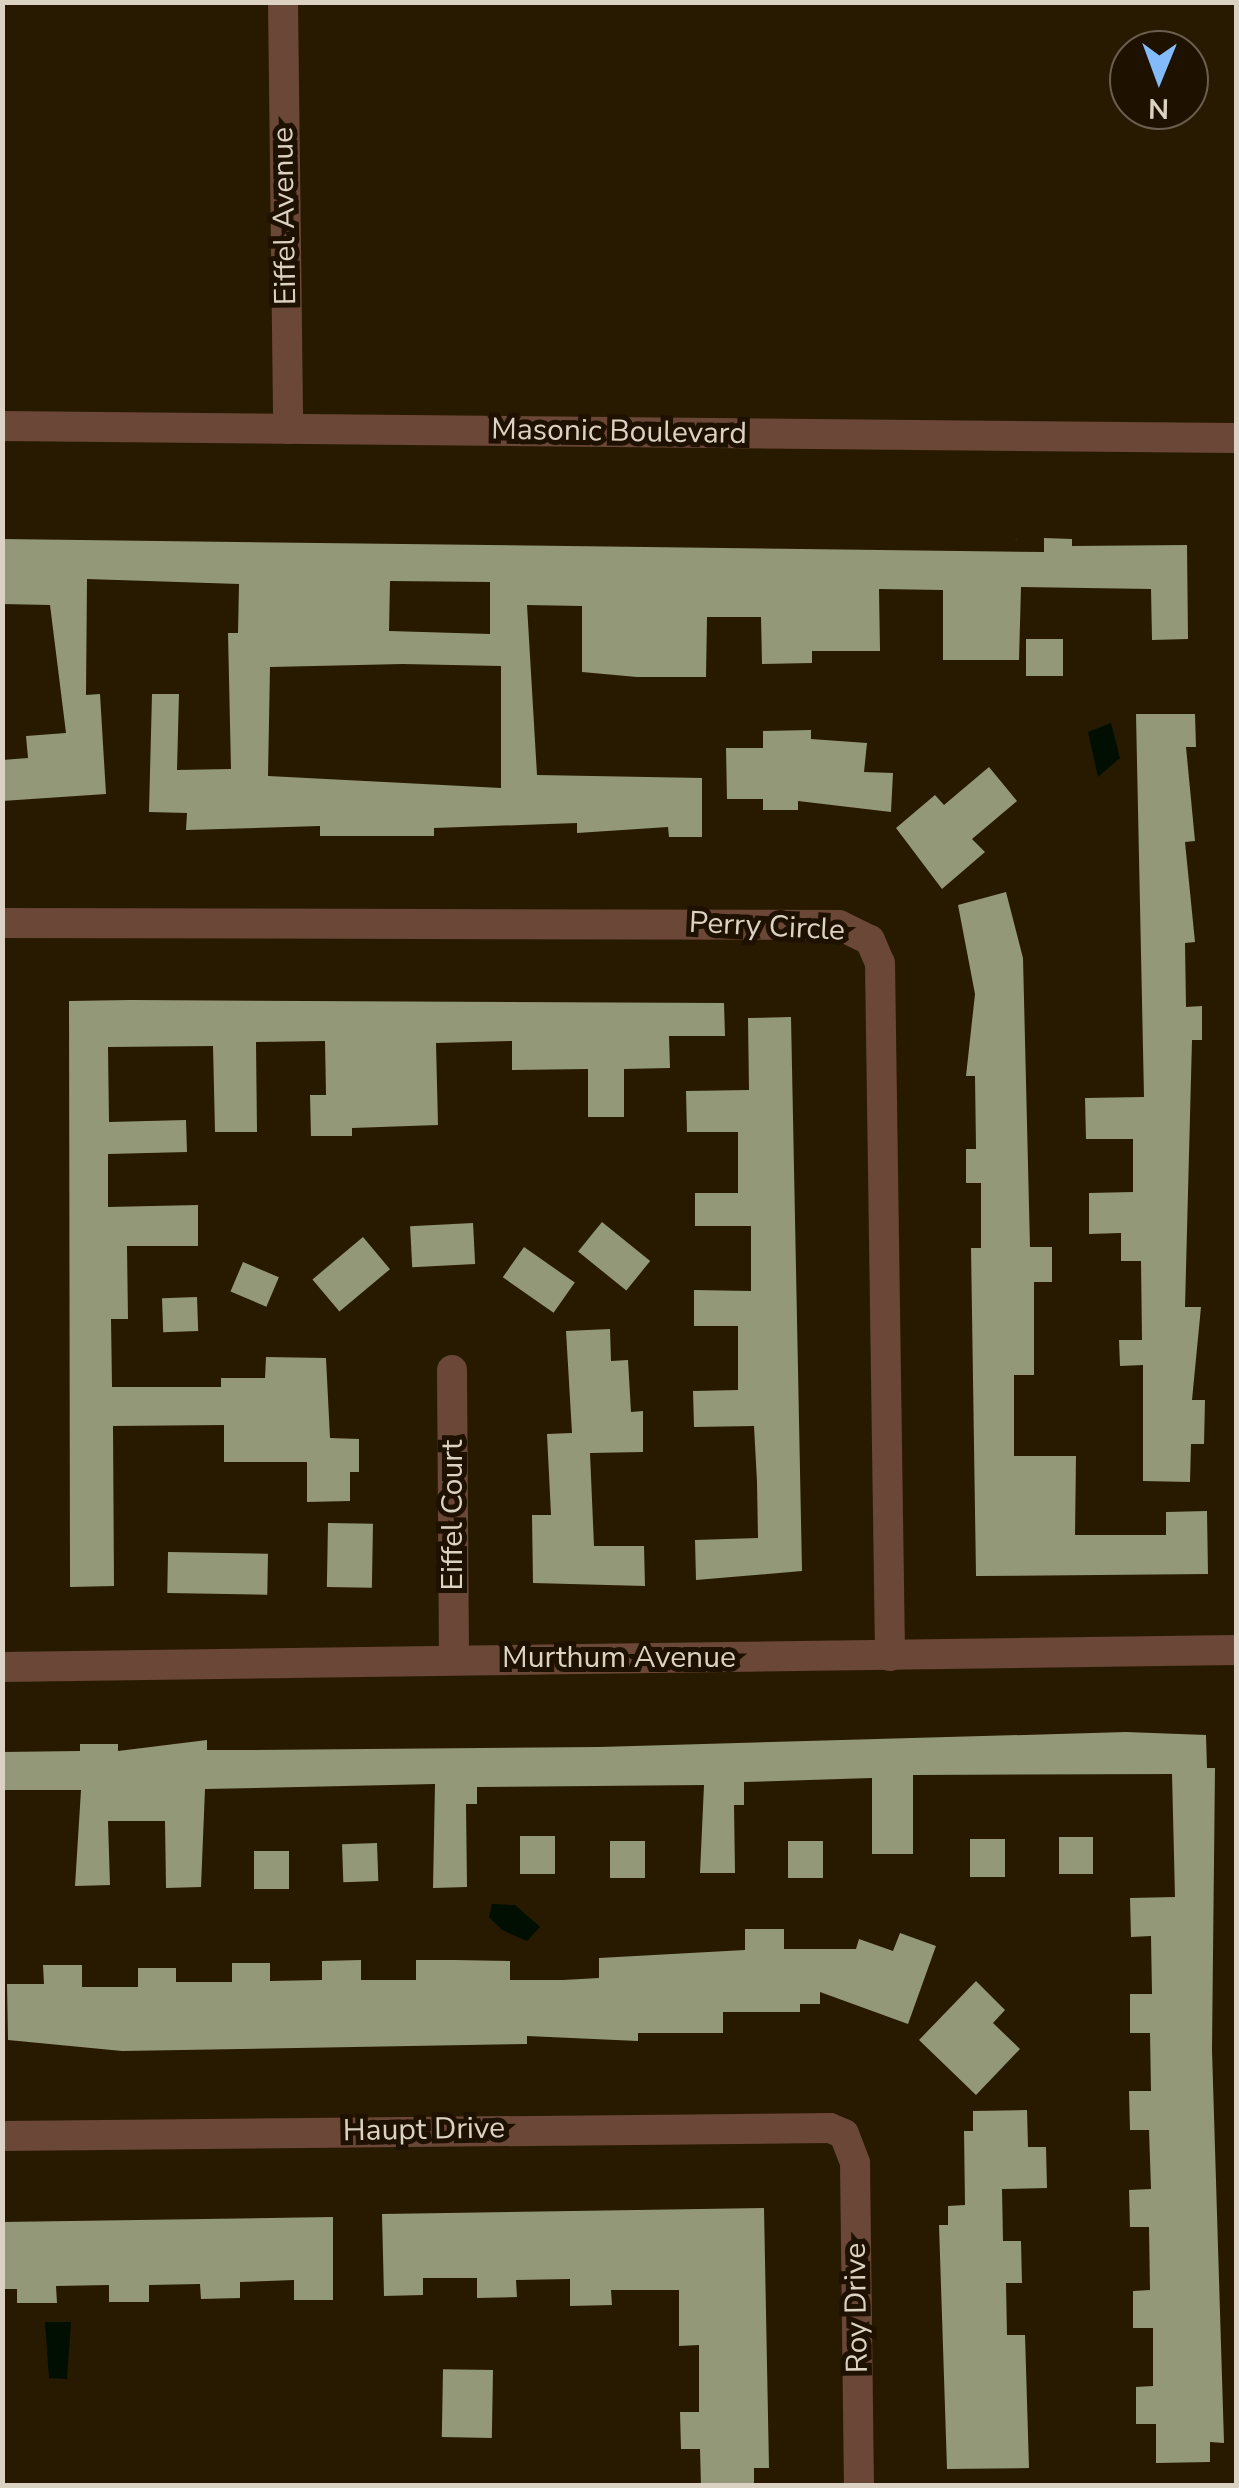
<!DOCTYPE html>
<html>
<head>
<meta charset="utf-8">
<style>
	body { margin:0 }
	#map { position:relative; width:1239px; height:2488px; overflow:hidden; background:#281a01; font-family:"Nunito Sans",sans-serif }
	div>[style] { position:absolute }
	.water>* { inset:0; background:#000f01 }
	.building>* { inset:0; background:#939878; transform-origin:0 0 }
	.minor>* { height:30px; margin:-15px; padding:0 15px; transform-origin:15px; border-radius:15px; background:#6a4736 }
	span { translate:-50% -50%; white-space:nowrap; text-align:center; line-height:1.15; -webkit-text-stroke:10px #1e1100; paint-order:stroke }
	.street-label { font-size:30px; color:#dbd2c3 }
	.frame { position:absolute; inset:0; border:5px solid #dbd2c3; pointer-events:none }
	.north { position:absolute; left:1109px; top:30px; width:100px; height:100px; box-sizing:border-box; background:#1e1100; border:2px solid #6a5e4e; border-radius:50%; rotate:181deg; font-size:28px; font-weight:700; line-height:40px; text-align:center; color:#dbd2c3 }
	.north::after { content:''; display:block; margin:auto; width:35px; height:45px; background:#84bcfb; clip-path:polygon(50% 0,100% 100%,50% 72%,0 100%) }
</style>
</head>
<body>
<div id="map">
	<div class="water">
		<i style="clip-path:polygon(1111px 723px,1120px 758px,1098px 777px,1088px 732px)"></i>
		<i style="clip-path:polygon(492px 1904px,515px 1905px,540px 1927px,527px 1941px,502px 1930px,489px 1917px)"></i>
		<i style="clip-path:polygon(45px 2322px,71px 2322px,67px 2379px,49px 2378px)"></i>
	</div>
	<div class="building">
		<i style="clip-path:polygon(evenodd,1044px 538px,1072px 539px,1072px 546px,1187px 545px,1188px 639px,1152px 640px,1151px 589px,1021px 587px,1019px 660px,943px 660px,943px 590px,879px 589px,880px 651px,812px 651px,812px 663px,762px 664px,761px 617px,707px 617px,706px 677px,637px 677px,582px 672px,582px 606px,527px 605px,537px 775px,702px 778px,702px 837px,669px 837px,668px 827px,577px 833px,577px 823px,434px 828px,434px 836px,320px 836px,320px 826px,186px 830px,187px 813px,149px 812px,152px 694px,179px 694px,177px 770px,231px 769px,228px 633px,238px 633px,239px 584px,87px 579px,86px 695px,100px 694px,106px 794px,2px 801px,2px 760px,28px 758px,26px 736px,66px 733px,50px 605px,2px 604px,2px 539px,1044px 552px,1044px 538px,390px 581px,490px 582px,490px 634px,389px 631px,390px 581px,1044px 538px,403px 664px,501px 666px,501px 788px,268px 776px,270px 667px,403px 664px)"></i>
		<i style="left:1063px;top:639px;width:37px;height:37px;rotate:90deg"></i>
		<i style="clip-path:polygon(1136px 714px,1195px 714px,1196px 747px,1186px 747px,1195px 841px,1185px 842px,1195px 942px,1185px 943px,1186px 1007px,1202px 1006px,1202px 1040px,1192px 1040px,1185px 1307px,1201px 1307px,1192px 1400px,1205px 1400px,1204px 1444px,1191px 1444px,1190px 1482px,1143px 1481px,1143px 1365px,1120px 1366px,1119px 1340px,1142px 1340px,1141px 1261px,1121px 1261px,1121px 1233px,1089px 1234px,1089px 1193px,1133px 1192px,1133px 1139px,1086px 1139px,1085px 1098px,1144px 1097px)"></i>
		<i style="clip-path:polygon(811px 730px,811px 739px,867px 743px,864px 772px,893px 773px,891px 812px,798px 801px,798px 810px,763px 810px,763px 799px,727px 799px,726px 748px,763px 748px,763px 731px)"></i>
		<i style="clip-path:polygon(989px 767px,1017px 801px,972px 839px,985px 852px,942px 889px,896px 828px,935px 795px,944px 805px)"></i>
		<i style="clip-path:polygon(1006px 892px,1023px 958px,1030px 1247px,1052px 1247px,1052px 1282px,1034px 1282px,1034px 1375px,1014px 1375px,1014px 1456px,1076px 1456px,1075px 1535px,1166px 1535px,1166px 1512px,1207px 1511px,1208px 1574px,976px 1576px,971px 1248px,981px 1248px,981px 1183px,966px 1183px,966px 1149px,976px 1149px,975px 1076px,966px 1076px,975px 994px,958px 905px)"></i>
		<i style="clip-path:polygon(130px 1000px,724px 1003px,725px 1036px,669px 1036px,670px 1068px,624px 1069px,624px 1117px,588px 1117px,588px 1069px,512px 1070px,512px 1041px,436px 1043px,438px 1125px,352px 1128px,352px 1136px,311px 1136px,310px 1095px,326px 1095px,325px 1041px,256px 1042px,257px 1132px,215px 1132px,213px 1046px,108px 1047px,109px 1122px,186px 1120px,187px 1152px,108px 1154px,108px 1207px,198px 1205px,198px 1246px,127px 1246px,128px 1319px,111px 1319px,112px 1387px,221px 1387px,221px 1378px,265px 1378px,266px 1357px,326px 1358px,330px 1438px,359px 1439px,359px 1472px,350px 1472px,350px 1501px,307px 1502px,307px 1462px,224px 1462px,224px 1425px,113px 1426px,114px 1586px,70px 1587px,69px 1001px)"></i>
		<i style="clip-path:polygon(791px 1017px,802px 1571px,696px 1580px,695px 1540px,758px 1538px,757px 1482px,754px 1426px,694px 1427px,693px 1391px,738px 1390px,738px 1326px,694px 1326px,694px 1290px,751px 1291px,751px 1226px,695px 1226px,695px 1193px,738px 1193px,738px 1132px,687px 1132px,686px 1091px,749px 1090px,748px 1018px)"></i>
		<i style="left:602px;top:1222px;width:62px;height:38px;rotate:39deg"></i>
		<i style="left:473px;top:1223px;width:41px;height:63px;rotate:87deg"></i>
		<i style="left:363px;top:1237px;width:42px;height:66px;rotate:50deg"></i>
		<i style="left:524px;top:1247px;width:62px;height:37px;rotate:35deg"></i>
		<i style="left:243px;top:1262px;width:39px;height:32px;rotate:23deg"></i>
		<i style="left:197px;top:1297px;width:34px;height:35px;rotate:88deg"></i>
		<i style="clip-path:polygon(610px 1329px,611px 1361px,628px 1360px,631px 1412px,643px 1411px,643px 1452px,590px 1453px,594px 1546px,644px 1546px,645px 1586px,533px 1583px,532px 1515px,551px 1515px,547px 1434px,572px 1433px,566px 1331px)"></i>
		<i style="left:328px;top:1523px;width:45px;height:64px;rotate:1deg"></i>
		<i style="left:168px;top:1552px;width:100px;height:41px;rotate:1deg"></i>
		<i style="clip-path:polygon(1126px 1732px,1206px 1735px,1207px 1768px,1215px 1768px,1212px 2050px,1224px 2443px,1210px 2442px,1210px 2462px,1156px 2463px,1156px 2424px,1136px 2424px,1136px 2387px,1153px 2386px,1153px 2328px,1133px 2328px,1133px 2291px,1150px 2290px,1149px 2227px,1130px 2227px,1129px 2190px,1151px 2189px,1149px 2130px,1130px 2130px,1129px 2091px,1151px 2091px,1150px 2033px,1130px 2033px,1130px 1994px,1152px 1994px,1151px 1936px,1131px 1937px,1130px 1898px,1175px 1897px,1172px 1774px,913px 1775px,913px 1854px,872px 1854px,872px 1778px,744px 1782px,744px 1805px,734px 1805px,735px 1873px,700px 1873px,704px 1785px,477px 1787px,477px 1804px,466px 1804px,467px 1887px,433px 1888px,435px 1784px,205px 1789px,201px 1887px,166px 1888px,165px 1821px,108px 1821px,110px 1885px,75px 1886px,81px 1790px,2px 1790px,2px 1752px,80px 1751px,80px 1744px,118px 1744px,118px 1751px,207px 1740px,207px 1750px,244px 1750px,599px 1747px)"></i>
		<i style="left:520px;top:1836px;width:35px;height:38px"></i>
		<i style="left:1059px;top:1837px;width:34px;height:37px"></i>
		<i style="left:1005px;top:1839px;width:38px;height:35px;rotate:90deg"></i>
		<i style="left:610px;top:1841px;width:35px;height:37px"></i>
		<i style="left:823px;top:1841px;width:37px;height:35px;rotate:90deg"></i>
		<i style="left:377px;top:1843px;width:38px;height:35px;rotate:88deg"></i>
		<i style="left:254px;top:1851px;width:35px;height:38px"></i>
		<i style="clip-path:polygon(745px 1929px,784px 1929px,784px 1949px,856px 1949px,859px 1939px,893px 1951px,900px 1933px,936px 1946px,908px 2024px,820px 1992px,820px 2004px,800px 2004px,800px 2012px,723px 2012px,723px 2033px,638px 2033px,638px 2041px,527px 2036px,527px 2044px,122px 2051px,8px 2040px,7px 1984px,44px 1984px,43px 1965px,82px 1965px,82px 1987px,138px 1987px,138px 1968px,176px 1968px,176px 1982px,232px 1982px,232px 1963px,270px 1963px,270px 1981px,322px 1980px,322px 1961px,361px 1960px,361px 1980px,416px 1980px,416px 1960px,455px 1960px,510px 1961px,510px 1980px,563px 1980px,599px 1978px,599px 1958px,745px 1950px)"></i>
		<i style="clip-path:polygon(976px 1981px,1005px 2010px,993px 2023px,1020px 2049px,976px 2095px,919px 2040px)"></i>
		<i style="clip-path:polygon(1027px 2110px,1028px 2147px,1046px 2147px,1047px 2188px,1002px 2189px,1003px 2241px,1021px 2241px,1022px 2283px,1006px 2283px,1007px 2335px,1025px 2335px,1029px 2468px,947px 2469px,939px 2225px,948px 2225px,948px 2206px,965px 2205px,964px 2131px,973px 2131px,973px 2111px)"></i>
		<i style="clip-path:polygon(764px 2208px,769px 2468px,754px 2468px,754px 2486px,701px 2486px,700px 2449px,681px 2449px,680px 2412px,699px 2412px,699px 2345px,679px 2346px,679px 2290px,611px 2290px,612px 2305px,570px 2306px,570px 2279px,516px 2280px,517px 2297px,477px 2298px,477px 2278px,423px 2278px,423px 2295px,384px 2296px,382px 2214px)"></i>
		<i style="clip-path:polygon(333px 2217px,333px 2300px,294px 2300px,294px 2280px,240px 2282px,240px 2298px,201px 2299px,200px 2284px,149px 2285px,149px 2302px,109px 2302px,109px 2285px,56px 2286px,57px 2303px,17px 2303px,17px 2289px,2px 2289px,2px 2222px)"></i>
		<i style="left:493px;top:2370px;width:68px;height:50px;rotate:91deg"></i>
	</div>
	<div class="minor">
		<i style="left:283px;top:2px;width:427px;rotate:89.3deg"></i>
		<i style="left:2px;top:426px;width:1234px;rotate:0.56deg"></i>
		<i style="left:2px;top:923px;width:837px;rotate:0.14deg"></i>
		<i style="left:839px;top:925px;width:34px;rotate:26deg"></i>
		<i style="left:870px;top:940px;width:25px;rotate:67deg"></i>
		<i style="left:880px;top:963px;width:693px;rotate:89.17deg"></i>
		<i style="left:452px;top:1370px;width:290px;rotate:89.6deg"></i>
		<i style="left:2px;top:1667px;width:1234px;rotate:-0.79deg"></i>
		<i style="left:2px;top:2136px;width:828px;rotate:-0.55deg"></i>
		<i style="left:830px;top:2128px;width:15px;rotate:23deg"></i>
		<i style="left:844px;top:2134px;width:31px;rotate:69deg"></i>
		<i style="left:855px;top:2163px;width:323px;rotate:89.3deg"></i>
	</div>
	<div class="street-label">
		<span style="left:285px;top:216px;rotate:-91deg">Eiffel Avenue</span>
		<span style="left:619px;top:432px;rotate:1deg">Masonic Boulevard</span>
		<span style="left:767px;top:927px;rotate:3deg">Perry Circle</span>
		<span style="left:453px;top:1515px;rotate:-90deg">Eiffel Court</span>
		<span style="left:619px;top:1658px">Murthum Avenue</span>
		<span style="left:424px;top:2130px;rotate:-1deg">Haupt Drive</span>
		<span style="left:857px;top:2308px;rotate:-91deg">Roy Drive</span>
	</div>
	<div class="frame"></div>
	<div class="north">N</div>
</div>
</body>
</html>
